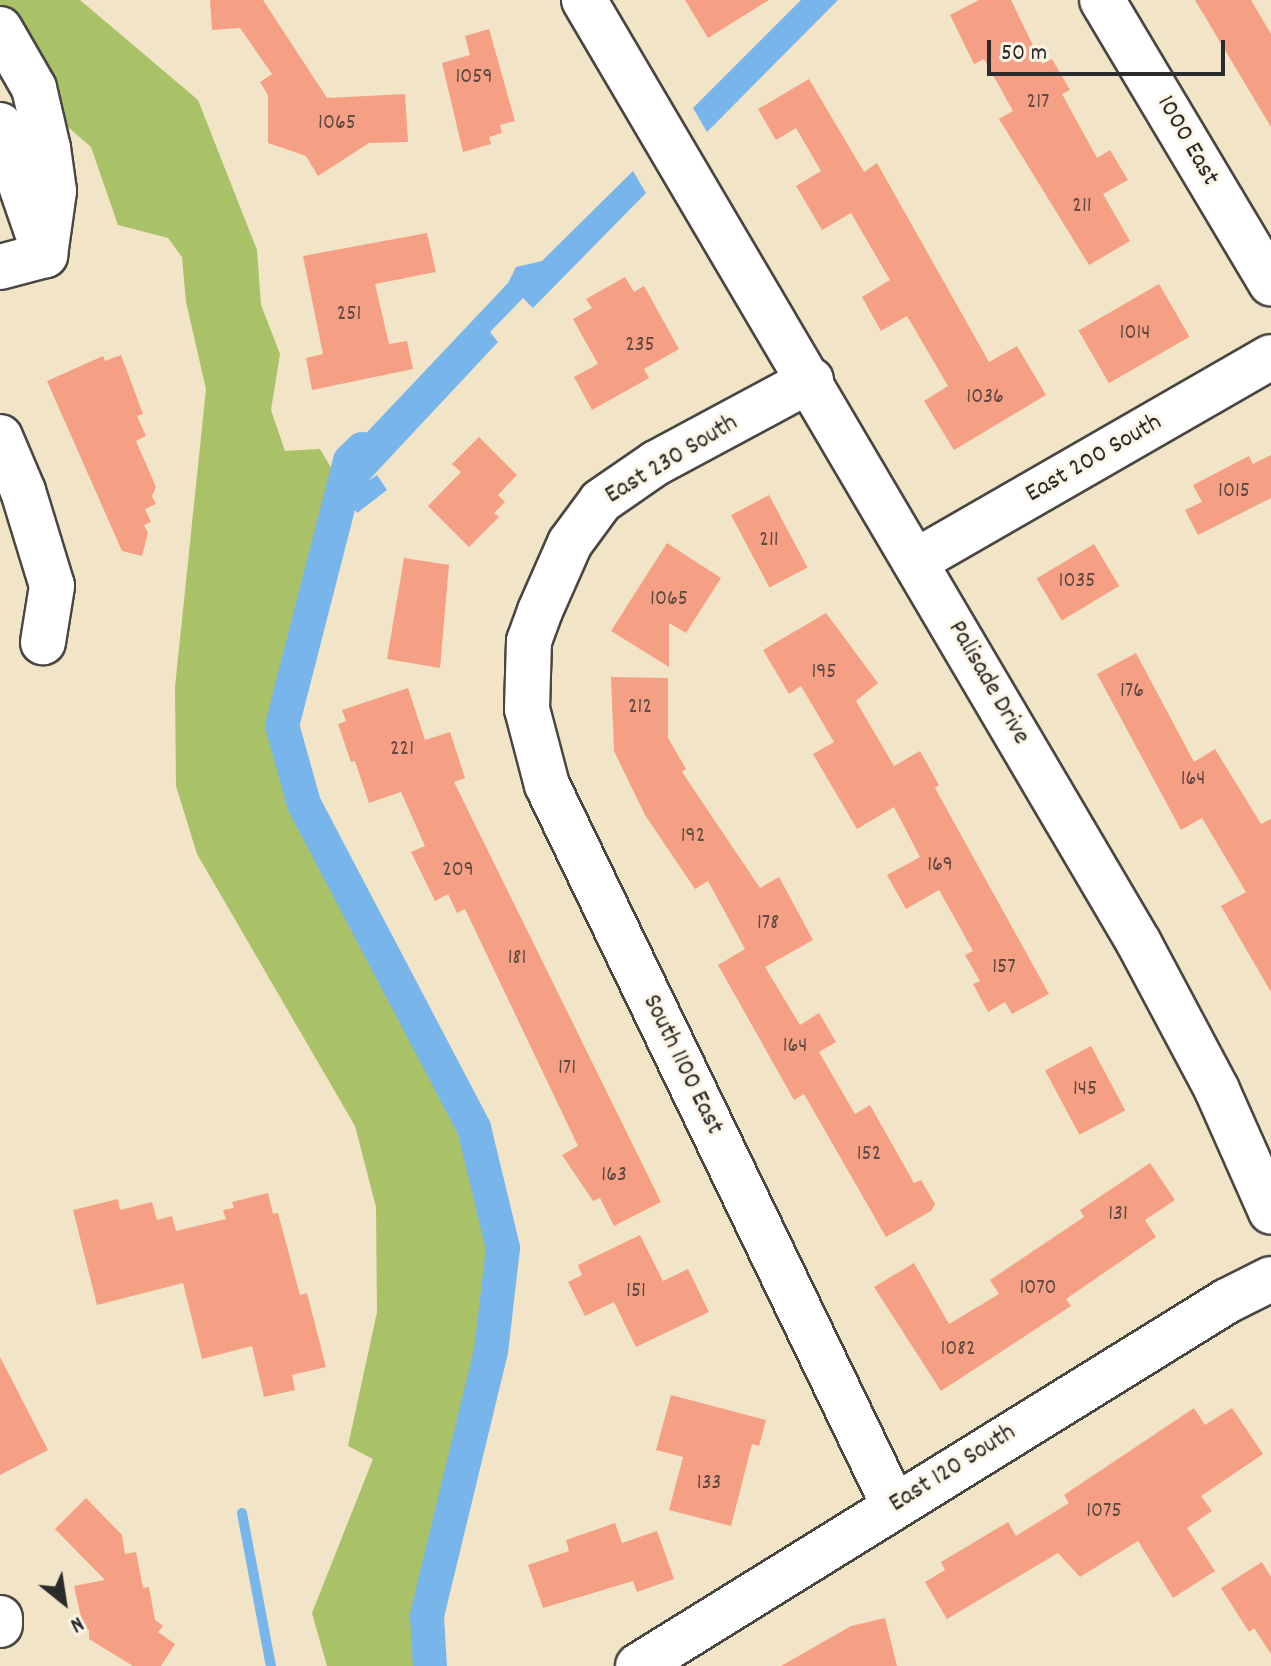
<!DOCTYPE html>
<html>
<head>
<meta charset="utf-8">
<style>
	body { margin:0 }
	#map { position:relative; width:1271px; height:1666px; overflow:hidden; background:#f2e4c7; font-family:Dekko,sans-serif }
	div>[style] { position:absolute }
	.green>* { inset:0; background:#a9c167 }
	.water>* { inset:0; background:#78b5eb }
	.stream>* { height:10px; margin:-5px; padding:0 5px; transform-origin:5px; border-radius:5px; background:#78b5eb }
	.canal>* { height:34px; margin:-17px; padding:0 17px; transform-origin:17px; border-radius:17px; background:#78b5eb }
	.building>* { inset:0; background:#f5a084; transform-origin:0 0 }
	.roads { filter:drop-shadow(2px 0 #494742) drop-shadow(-2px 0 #494742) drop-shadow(0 2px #494742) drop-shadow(0 -2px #494742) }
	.minor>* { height:44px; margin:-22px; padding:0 22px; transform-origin:22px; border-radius:22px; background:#fff }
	span { translate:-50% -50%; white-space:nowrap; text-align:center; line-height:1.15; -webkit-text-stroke:6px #fcf5e5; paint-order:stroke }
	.number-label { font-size:22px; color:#5e4841 }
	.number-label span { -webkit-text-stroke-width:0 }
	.street-label { font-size:26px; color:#2b2b2b }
	.north { position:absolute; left:24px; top:1562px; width:80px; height:80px; -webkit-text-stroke:6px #fcf5e5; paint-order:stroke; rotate:150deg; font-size:22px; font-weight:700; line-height:32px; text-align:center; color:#2b2b2b }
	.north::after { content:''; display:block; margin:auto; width:28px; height:36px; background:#2b2b2b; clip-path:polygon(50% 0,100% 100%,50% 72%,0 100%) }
	.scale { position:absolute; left:987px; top:40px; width:238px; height:36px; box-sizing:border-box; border:4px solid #2b2b2b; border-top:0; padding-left:10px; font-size:24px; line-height:28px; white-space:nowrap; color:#2b2b2b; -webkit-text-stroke:6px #fcf5e5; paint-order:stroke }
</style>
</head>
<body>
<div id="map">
	<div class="green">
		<i style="clip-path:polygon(0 0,80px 0,198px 100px,257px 250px,261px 305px,280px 354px,271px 410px,285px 451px,320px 449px,336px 476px,279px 695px,284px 772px,464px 1129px,492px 1239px,489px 1311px,417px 1618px,424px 1666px,327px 1666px,312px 1613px,373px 1459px,348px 1446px,377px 1312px,376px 1207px,355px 1126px,197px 854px,176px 786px,175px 687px,206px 389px,186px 302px,182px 257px,168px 238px,118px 225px,91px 147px,0 68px)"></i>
	</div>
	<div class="water">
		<i style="clip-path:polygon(801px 0,838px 0,707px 132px,693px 108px)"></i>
		<i style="clip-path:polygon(633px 171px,646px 193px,533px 308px,523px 298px,490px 332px,498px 342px,368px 481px,377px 475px,387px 490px,357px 513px,336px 476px,353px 447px,508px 283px,516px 267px,542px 261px)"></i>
	</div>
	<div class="stream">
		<i style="left:242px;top:1513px;width:156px;rotate:79.3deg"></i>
	</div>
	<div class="canal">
		<i style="left:362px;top:449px;width:17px;rotate:135deg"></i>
		<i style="left:350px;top:461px;width:273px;rotate:104.4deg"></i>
		<i style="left:282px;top:725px;width:82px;rotate:74.4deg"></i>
		<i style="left:304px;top:804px;width:366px;rotate:62.3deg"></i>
		<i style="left:474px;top:1128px;width:123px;rotate:76.4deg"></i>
		<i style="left:503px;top:1248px;width:104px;rotate:96.6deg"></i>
		<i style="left:491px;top:1351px;width:273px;rotate:103.6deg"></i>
		<i style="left:427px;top:1616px;width:50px;rotate:86.6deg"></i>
	</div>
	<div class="building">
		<i style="clip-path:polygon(210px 0,263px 0,327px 98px,405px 94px,408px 142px,369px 143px,318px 176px,306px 156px,268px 143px,268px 95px,260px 82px,272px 74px,240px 28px,212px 30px)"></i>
		<i style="clip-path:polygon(685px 0,769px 0,708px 38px)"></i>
		<i style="clip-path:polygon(979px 0,1011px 0,1042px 64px,1052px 59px,1070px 90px,1062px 94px,1097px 158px,1110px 150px,1128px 180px,1103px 194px,1130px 241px,1089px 265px,999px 119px,1013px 111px,984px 59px,974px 64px,950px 15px)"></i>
		<i style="clip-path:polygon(1195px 0,1251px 0,1271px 34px,1271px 127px)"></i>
		<i style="clip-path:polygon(489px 29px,515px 121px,500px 125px,502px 133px,489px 137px,491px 144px,463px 152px,442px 63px,470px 55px,465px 36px)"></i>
		<i style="clip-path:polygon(809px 79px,864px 172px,877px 163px,989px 362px,1017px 346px,1046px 395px,954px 450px,924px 401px,948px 386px,907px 316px,881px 331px,862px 297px,890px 280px,851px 213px,822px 230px,796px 186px,821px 171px,796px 128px,776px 140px,758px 109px)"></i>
		<i style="clip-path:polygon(427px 233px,436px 272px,375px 284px,389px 344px,407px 341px,413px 369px,312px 390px,306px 358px,323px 354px,303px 256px)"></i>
		<i style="clip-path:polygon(625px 277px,634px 292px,644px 286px,679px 349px,644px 369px,649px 378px,592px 410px,574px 377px,598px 364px,573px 319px,592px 308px,586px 299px)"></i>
		<i style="left:1159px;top:284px;width:61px;height:93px;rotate:60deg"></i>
		<i style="clip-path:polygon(121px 355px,143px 414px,137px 416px,146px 436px,136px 441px,156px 487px,152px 496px,156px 504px,145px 509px,151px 522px,144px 525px,148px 533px,142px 556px,122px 551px,47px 381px,103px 356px,105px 361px)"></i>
		<i style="clip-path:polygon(479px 437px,517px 475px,498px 495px,505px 502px,494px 513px,499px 517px,469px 547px,428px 506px,461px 472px,452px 464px)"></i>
		<i style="clip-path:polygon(1271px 455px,1271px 498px,1198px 535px,1185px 510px,1202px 502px,1193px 485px,1249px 456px,1253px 464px)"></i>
		<i style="left:769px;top:495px;width:82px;height:43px;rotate:62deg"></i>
		<i style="clip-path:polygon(667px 543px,721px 578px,686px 633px,669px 623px,669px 667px,611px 631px)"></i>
		<i style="left:1094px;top:544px;width:49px;height:67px;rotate:59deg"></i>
		<i style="clip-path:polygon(404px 558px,449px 565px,440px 668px,387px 659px)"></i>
		<i style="clip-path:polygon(826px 613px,878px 683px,856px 701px,894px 766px,920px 751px,939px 785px,935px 788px,1049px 994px,1012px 1014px,1005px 1002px,988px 1012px,973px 984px,980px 981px,965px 955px,973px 951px,939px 890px,906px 909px,887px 875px,920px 857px,894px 807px,857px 829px,813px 754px,834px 742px,801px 686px,789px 694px,763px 650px)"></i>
		<i style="clip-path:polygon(1136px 653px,1194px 762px,1215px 749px,1261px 824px,1271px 819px,1271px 992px,1221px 906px,1246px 892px,1202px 818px,1181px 830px,1097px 674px)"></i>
		<i style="clip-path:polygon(611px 677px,668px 678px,668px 738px,686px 769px,682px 772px,760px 888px,779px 877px,813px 940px,765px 967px,800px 1025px,819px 1013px,836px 1042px,819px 1052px,855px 1114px,870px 1105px,914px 1183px,921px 1180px,935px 1204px,931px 1211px,886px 1237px,804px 1094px,794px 1100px,718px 965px,745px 949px,708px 881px,695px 889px,645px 815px,614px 751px)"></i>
		<i style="clip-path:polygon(408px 688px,425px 740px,450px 732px,465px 778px,454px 782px,661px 1202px,614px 1226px,600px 1198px,593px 1201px,562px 1155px,578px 1146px,465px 909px,457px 913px,448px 894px,435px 901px,411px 852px,425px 846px,401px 792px,369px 803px,355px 761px,351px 762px,338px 724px,346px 721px,342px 710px)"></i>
		<i style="left:1091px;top:1046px;width:73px;height:52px;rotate:62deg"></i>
		<i style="clip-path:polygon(1150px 1163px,1175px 1200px,1145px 1220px,1156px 1237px,1066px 1299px,1071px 1306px,941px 1391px,874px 1287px,914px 1263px,949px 1324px,999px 1294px,990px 1280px,1084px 1217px,1080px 1210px)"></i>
		<i style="clip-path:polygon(268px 1193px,273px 1214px,278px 1213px,300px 1295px,307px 1293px,326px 1367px,292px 1375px,295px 1390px,264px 1397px,252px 1346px,202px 1359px,183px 1283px,97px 1305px,73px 1210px,118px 1199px,120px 1210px,152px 1202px,157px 1220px,172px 1216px,176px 1231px,226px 1219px,223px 1210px,234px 1208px,232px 1202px)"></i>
		<i style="clip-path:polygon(640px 1235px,663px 1281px,688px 1269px,709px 1312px,636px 1347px,614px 1302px,585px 1316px,568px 1282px,582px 1275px,578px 1265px)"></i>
		<i style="clip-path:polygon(0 1357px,48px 1450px,0 1475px)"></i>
		<i style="clip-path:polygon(671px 1395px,766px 1420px,759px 1446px,752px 1444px,731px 1526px,669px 1510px,683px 1457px,656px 1450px)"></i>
		<i style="clip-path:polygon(1194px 1408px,1205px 1425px,1232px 1408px,1263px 1454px,1201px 1496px,1212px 1511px,1187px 1528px,1215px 1571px,1173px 1598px,1138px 1541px,1080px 1577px,1058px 1553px,947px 1619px,925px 1582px,945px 1570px,941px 1562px,1008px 1522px,1016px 1536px,1069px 1503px,1064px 1495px)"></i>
		<i style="clip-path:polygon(86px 1498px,122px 1535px,125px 1554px,136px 1552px,143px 1588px,149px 1587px,155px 1620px,163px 1626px,158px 1632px,175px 1644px,161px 1666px,133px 1666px,89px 1639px,89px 1630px,83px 1626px,74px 1586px,105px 1580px,55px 1529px)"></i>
		<i style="clip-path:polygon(615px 1523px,622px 1543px,657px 1531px,674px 1579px,637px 1592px,633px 1581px,543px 1608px,528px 1565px,569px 1551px,566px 1540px)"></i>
		<i style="clip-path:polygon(1262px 1562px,1271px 1577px,1271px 1654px,1254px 1628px,1249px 1632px,1221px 1588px)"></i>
		<i style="clip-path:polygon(885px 1618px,897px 1666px,781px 1666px,851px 1626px)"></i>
	</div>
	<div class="roads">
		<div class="minor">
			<i style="left:584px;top:0;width:1094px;rotate:59.52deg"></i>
			<i style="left:1139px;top:943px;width:166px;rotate:62deg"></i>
			<i style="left:1217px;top:1090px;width:133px;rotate:66.1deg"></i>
			<i style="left:1102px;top:0;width:330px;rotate:59.2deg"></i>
			<i style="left:0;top:29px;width:68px;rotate:60deg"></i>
			<i style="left:34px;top:88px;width:62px;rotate:76.9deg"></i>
			<i style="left:48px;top:148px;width:43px;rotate:82.1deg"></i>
			<i style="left:54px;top:191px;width:65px;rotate:98deg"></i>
			<i style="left:0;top:125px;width:131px;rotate:70.9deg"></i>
			<i style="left:0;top:267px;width:47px;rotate:-14.9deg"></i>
			<i style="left:811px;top:380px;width:176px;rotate:151.8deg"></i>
			<i style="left:656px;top:463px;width:67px;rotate:145.4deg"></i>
			<i style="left:601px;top:501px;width:52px;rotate:126.4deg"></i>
			<i style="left:570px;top:543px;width:74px;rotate:113.8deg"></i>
			<i style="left:540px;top:611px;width:32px;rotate:110deg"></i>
			<i style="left:529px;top:641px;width:68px;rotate:91.7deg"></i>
			<i style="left:527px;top:709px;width:79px;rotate:75.3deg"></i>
			<i style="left:547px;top:785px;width:800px;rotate:64.3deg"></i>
			<i style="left:0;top:437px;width:59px;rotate:66.9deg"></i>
			<i style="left:23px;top:491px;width:99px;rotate:73deg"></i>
			<i style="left:52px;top:586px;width:57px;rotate:99.1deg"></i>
			<i style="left:916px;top:561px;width:409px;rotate:-29.9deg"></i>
			<i style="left:0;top:1618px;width:7px;rotate:90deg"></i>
			<i style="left:638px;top:1666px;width:693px;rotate:-31.79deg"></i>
			<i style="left:1227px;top:1301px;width:49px;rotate:-26.6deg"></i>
		</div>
	</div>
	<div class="number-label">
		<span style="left:474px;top:78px">1059</span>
		<span style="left:1038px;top:103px">217</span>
		<span style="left:337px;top:124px">1065</span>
		<span style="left:1082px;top:207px">211</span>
		<span style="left:349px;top:315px">251</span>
		<span style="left:1135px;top:334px">1014</span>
		<span style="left:640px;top:346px">235</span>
		<span style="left:985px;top:398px">1036</span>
		<span style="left:1234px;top:492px">1015</span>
		<span style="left:769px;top:541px">211</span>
		<span style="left:1077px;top:582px">1035</span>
		<span style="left:669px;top:600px">1065</span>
		<span style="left:824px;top:673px">195</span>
		<span style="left:1132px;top:692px">176</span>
		<span style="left:640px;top:708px">212</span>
		<span style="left:402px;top:750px">221</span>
		<span style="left:1193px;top:780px">164</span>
		<span style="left:693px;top:837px">192</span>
		<span style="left:940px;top:866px">169</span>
		<span style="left:458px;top:871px">209</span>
		<span style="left:768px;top:924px">178</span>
		<span style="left:517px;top:959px">181</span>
		<span style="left:1004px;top:968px">157</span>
		<span style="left:795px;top:1047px">164</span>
		<span style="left:567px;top:1069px">171</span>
		<span style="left:1085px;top:1090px">145</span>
		<span style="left:869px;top:1155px">152</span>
		<span style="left:614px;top:1176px">163</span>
		<span style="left:1118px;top:1215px">131</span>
		<span style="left:1038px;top:1289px">1070</span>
		<span style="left:636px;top:1292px">151</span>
		<span style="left:958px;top:1350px">1082</span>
		<span style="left:709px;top:1484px">133</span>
		<span style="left:1104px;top:1512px">1075</span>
	</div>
	<div class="street-label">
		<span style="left:1187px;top:141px;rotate:60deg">1000 East</span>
		<span style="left:1094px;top:459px;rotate:-30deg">East 200 South</span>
		<span style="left:672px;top:460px;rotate:-31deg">East 230 South</span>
		<span style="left:988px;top:683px;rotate:60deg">Palisade Drive</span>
		<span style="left:682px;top:1065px;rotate:64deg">South 1100 East</span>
		<span style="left:953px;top:1469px;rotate:-32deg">East 120 South</span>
	</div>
	<div class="north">N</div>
	<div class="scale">50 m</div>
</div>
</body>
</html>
